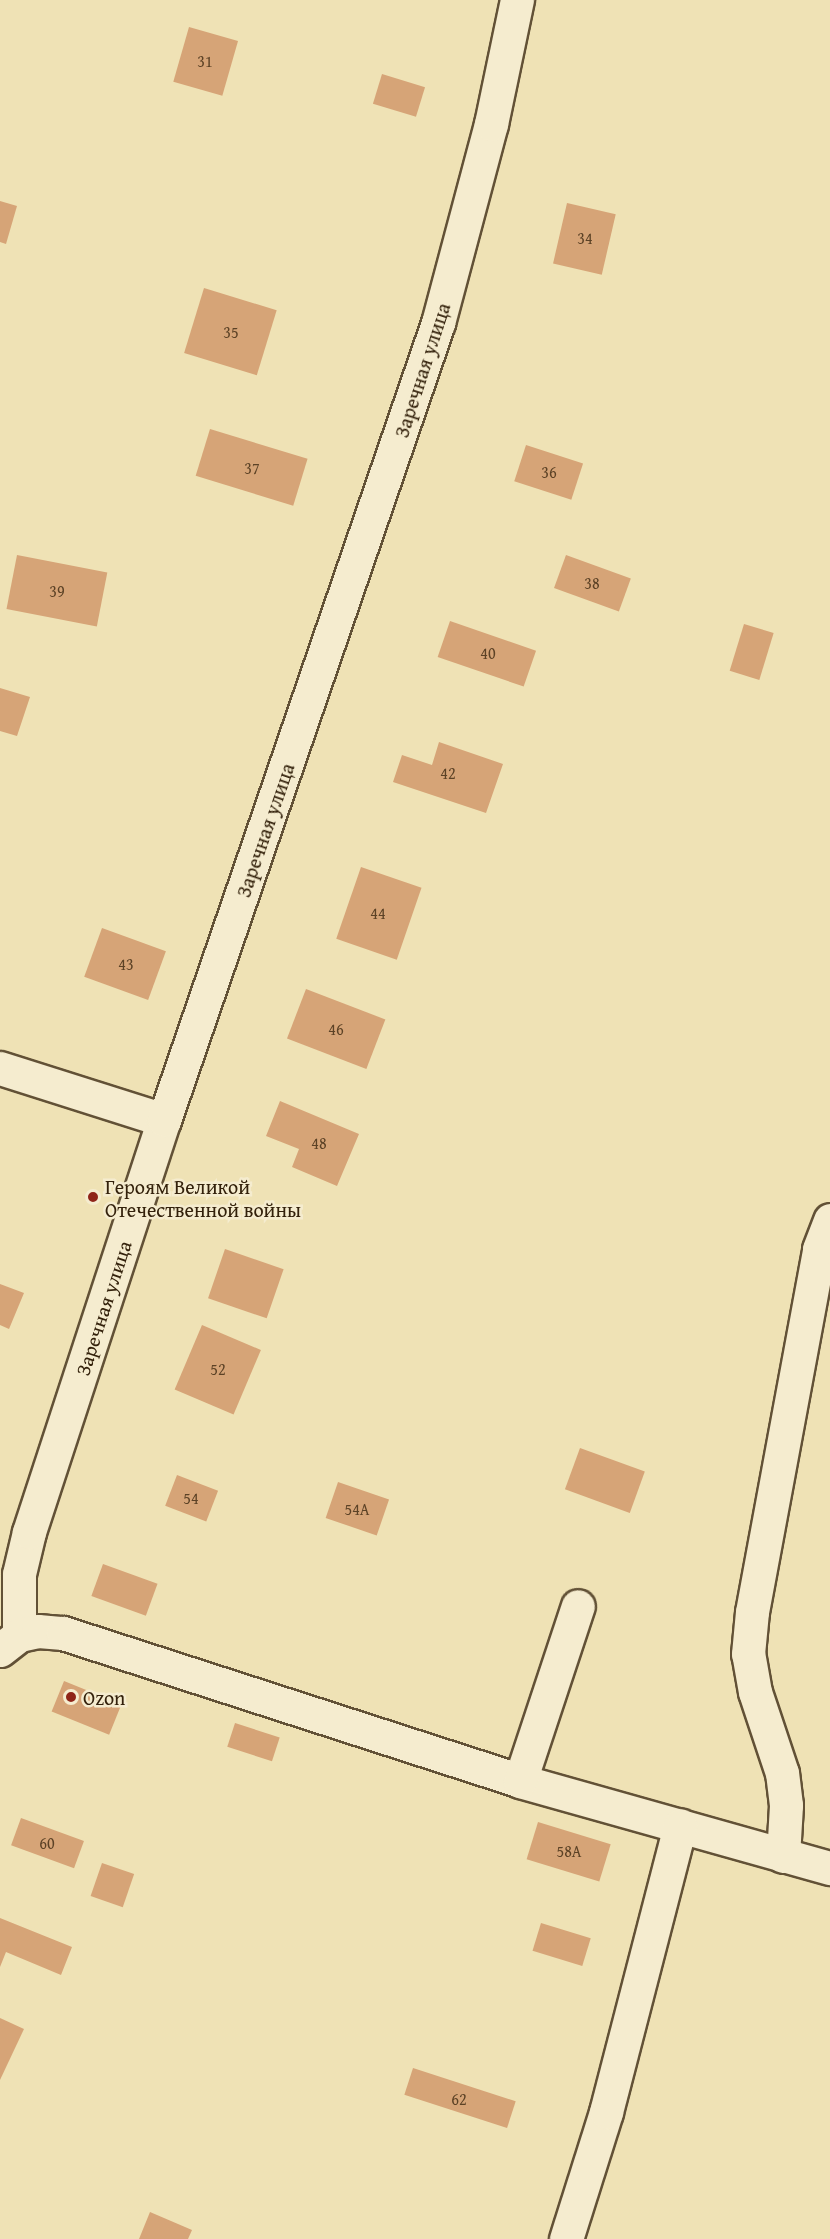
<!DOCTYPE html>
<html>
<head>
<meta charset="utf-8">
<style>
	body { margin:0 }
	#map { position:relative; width:830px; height:2239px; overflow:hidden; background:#efe2b5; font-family:"Gentium Book Plus",serif }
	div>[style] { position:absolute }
	.building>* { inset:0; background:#d6a477; transform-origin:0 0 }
	.roads { filter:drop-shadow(2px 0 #625136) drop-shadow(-2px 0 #625136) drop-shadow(0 2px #625136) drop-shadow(0 -2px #625136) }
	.minor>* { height:33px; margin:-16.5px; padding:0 16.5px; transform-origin:16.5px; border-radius:16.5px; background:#f5eccf }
	.dots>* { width:16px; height:16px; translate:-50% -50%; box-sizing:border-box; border:3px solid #f5eccf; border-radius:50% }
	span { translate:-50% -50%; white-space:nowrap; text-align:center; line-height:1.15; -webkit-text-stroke:5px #f5eccf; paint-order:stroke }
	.number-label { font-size:16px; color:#5c4226 }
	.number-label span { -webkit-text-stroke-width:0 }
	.street-label { font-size:20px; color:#33210b }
	.poi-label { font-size:20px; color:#33210b }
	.left { translate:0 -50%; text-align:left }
</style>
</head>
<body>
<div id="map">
	<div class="building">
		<i style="left:189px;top:27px;width:51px;height:57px;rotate:16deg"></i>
		<i style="left:382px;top:74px;width:45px;height:31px;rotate:17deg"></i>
		<i style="clip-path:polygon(0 201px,17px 206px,6px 244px,0 242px)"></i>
		<i style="left:567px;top:203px;width:50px;height:62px;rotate:13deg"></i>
		<i style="left:204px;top:288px;width:76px;height:68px;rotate:17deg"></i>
		<i style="left:210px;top:429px;width:102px;height:49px;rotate:17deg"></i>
		<i style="left:526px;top:445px;width:60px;height:38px;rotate:18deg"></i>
		<i style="left:17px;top:555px;width:92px;height:55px;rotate:11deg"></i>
		<i style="left:566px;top:555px;width:69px;height:35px;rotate:20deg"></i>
		<i style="left:450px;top:621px;width:91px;height:38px;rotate:19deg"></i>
		<i style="left:744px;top:624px;width:31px;height:49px;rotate:17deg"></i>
		<i style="clip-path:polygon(0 688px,30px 697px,17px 736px,0 731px)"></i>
		<i style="clip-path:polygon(439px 742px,503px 764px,486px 813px,393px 782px,402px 755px,432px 765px)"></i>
		<i style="left:361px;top:867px;width:64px;height:76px;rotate:19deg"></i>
		<i style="left:102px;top:928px;width:68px;height:52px;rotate:20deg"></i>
		<i style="left:306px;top:989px;width:85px;height:53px;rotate:21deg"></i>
		<i style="clip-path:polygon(280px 1101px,359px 1134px,337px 1186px,292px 1167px,299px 1149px,266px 1136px)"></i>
		<i style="left:225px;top:1249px;width:62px;height:52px;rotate:19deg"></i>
		<i style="clip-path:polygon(0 1284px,24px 1293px,9px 1329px,0 1325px)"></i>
		<i style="left:202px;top:1325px;width:64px;height:70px;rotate:23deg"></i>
		<i style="left:580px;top:1448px;width:69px;height:44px;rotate:20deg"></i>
		<i style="left:177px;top:1475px;width:44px;height:33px;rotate:21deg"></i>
		<i style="left:338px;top:1482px;width:54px;height:38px;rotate:19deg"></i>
		<i style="left:103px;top:1564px;width:58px;height:34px;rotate:20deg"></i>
		<i style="left:64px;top:1681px;width:62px;height:33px;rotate:22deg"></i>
		<i style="left:235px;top:1723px;width:47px;height:25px;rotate:18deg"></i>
		<i style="left:21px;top:1818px;width:67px;height:29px;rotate:20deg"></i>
		<i style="left:538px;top:1822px;width:76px;height:39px;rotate:17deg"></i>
		<i style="left:102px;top:1863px;width:34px;height:35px;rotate:19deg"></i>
		<i style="clip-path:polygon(0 1918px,72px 1947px,61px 1975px,6px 1952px,0 1967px)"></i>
		<i style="left:541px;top:1923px;width:52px;height:29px;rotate:17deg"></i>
		<i style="clip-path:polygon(0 2018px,24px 2029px,0 2080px)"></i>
		<i style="left:413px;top:2068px;width:108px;height:28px;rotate:18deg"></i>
		<i style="clip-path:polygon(150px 2212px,192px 2230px,188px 2239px,139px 2239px)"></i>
	</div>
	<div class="roads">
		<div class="minor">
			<i style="left:0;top:1068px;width:172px;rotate:17.6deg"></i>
			<i style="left:19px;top:1635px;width:61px;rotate:-90deg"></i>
			<i style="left:19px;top:1574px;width:43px;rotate:-76.6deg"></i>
			<i style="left:29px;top:1532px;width:434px;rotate:-71.9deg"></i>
			<i style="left:164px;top:1120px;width:843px;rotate:-71.03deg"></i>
			<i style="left:438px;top:323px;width:206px;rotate:-75.1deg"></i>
			<i style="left:491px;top:124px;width:127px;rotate:-78.2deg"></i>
			<i style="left:0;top:1650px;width:24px;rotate:-38deg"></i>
			<i style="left:19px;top:1635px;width:19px;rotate:-12deg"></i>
			<i style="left:38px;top:1631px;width:25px;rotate:5deg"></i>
			<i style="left:63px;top:1633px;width:480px;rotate:17.9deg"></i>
			<i style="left:520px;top:1781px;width:322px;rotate:15.7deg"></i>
			<i style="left:520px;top:1781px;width:184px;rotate:-71.7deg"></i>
			<i style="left:783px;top:1856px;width:51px;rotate:-86.6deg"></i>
			<i style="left:786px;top:1805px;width:32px;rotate:-97deg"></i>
			<i style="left:782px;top:1773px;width:85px;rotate:-108.4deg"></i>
			<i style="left:755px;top:1692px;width:39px;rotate:-100deg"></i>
			<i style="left:748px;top:1654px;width:42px;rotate:-84.6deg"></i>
			<i style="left:752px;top:1612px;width:369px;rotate:-79.5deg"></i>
			<i style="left:819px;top:1249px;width:31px;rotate:-69deg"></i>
			<i style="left:566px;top:2239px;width:133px;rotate:-72.5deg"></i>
			<i style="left:606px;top:2112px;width:296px;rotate:-75.5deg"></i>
		</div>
	</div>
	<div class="dots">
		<i style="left:93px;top:1197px;background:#8f2418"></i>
		<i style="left:71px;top:1697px;background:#8f2418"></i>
	</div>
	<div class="number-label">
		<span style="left:205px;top:61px">31</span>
		<span style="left:585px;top:238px">34</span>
		<span style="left:231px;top:332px">35</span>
		<span style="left:252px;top:468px">37</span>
		<span style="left:549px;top:472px">36</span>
		<span style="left:592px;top:583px">38</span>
		<span style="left:57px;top:591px">39</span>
		<span style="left:488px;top:653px">40</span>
		<span style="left:448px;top:773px">42</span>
		<span style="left:378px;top:913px">44</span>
		<span style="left:126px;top:964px">43</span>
		<span style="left:336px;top:1029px">46</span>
		<span style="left:319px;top:1143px">48</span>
		<span style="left:218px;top:1369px">52</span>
		<span style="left:191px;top:1498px">54</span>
		<span style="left:357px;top:1509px">54А</span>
		<span style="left:47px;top:1843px">60</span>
		<span style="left:569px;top:1851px">58А</span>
		<span style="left:459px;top:2099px">62</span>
	</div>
	<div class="street-label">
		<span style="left:422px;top:370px;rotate:-72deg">Заречная улица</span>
		<span style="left:265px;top:830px;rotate:-71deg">Заречная улица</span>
		<span style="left:103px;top:1308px;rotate:-72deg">Заречная улица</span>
	</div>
	<div class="poi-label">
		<span class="left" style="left:105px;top:1198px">Героям Великой<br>Отечественной войны</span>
		<span class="left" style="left:83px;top:1697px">Ozon</span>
	</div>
</div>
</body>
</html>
